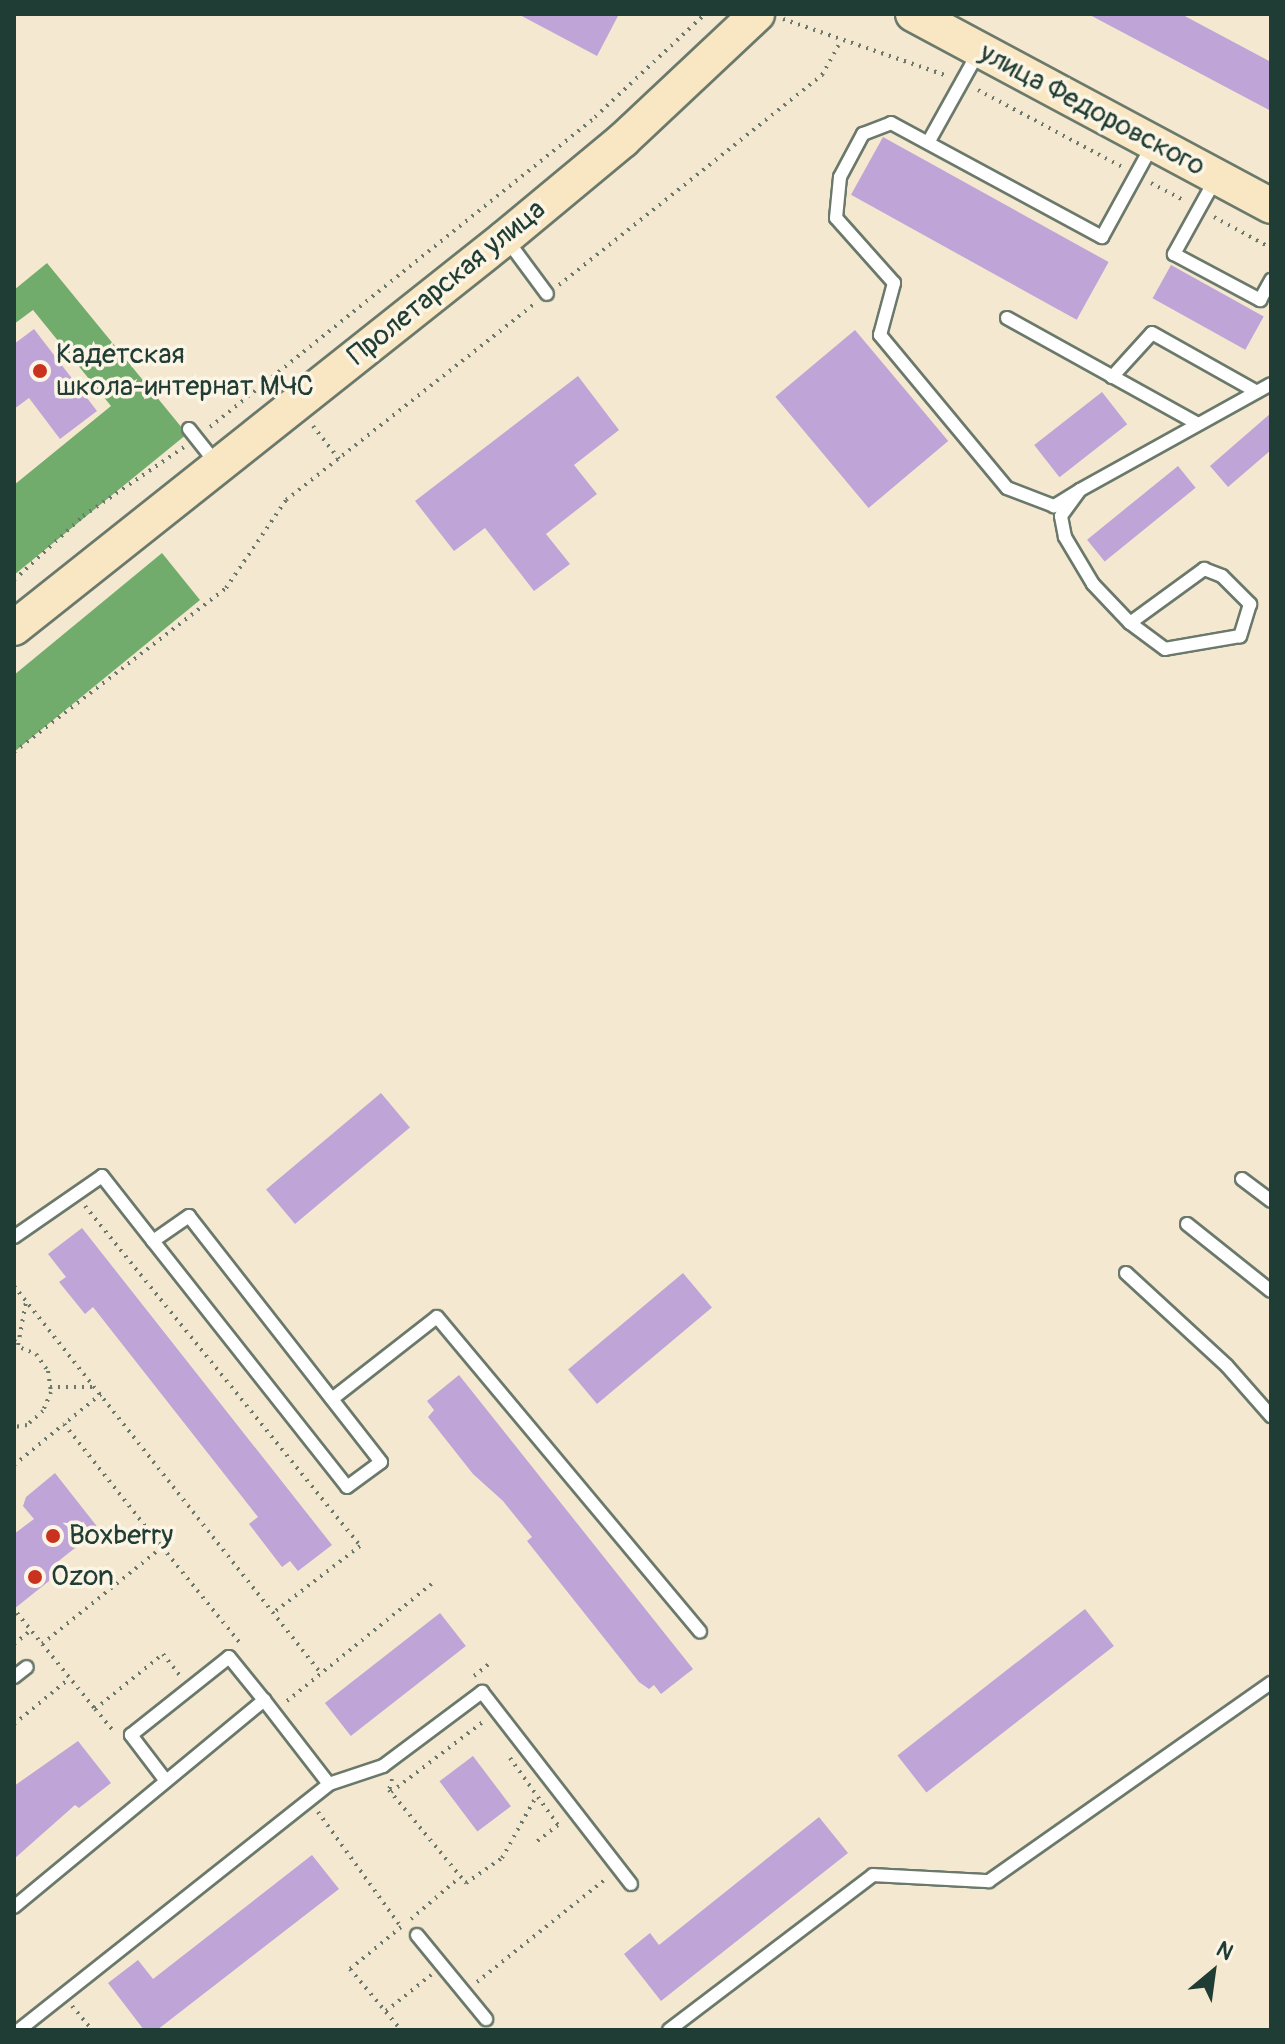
<!DOCTYPE html>
<html>
<head>
<meta charset="utf-8">
<style>
	body { margin:0 }
	#map { position:relative; width:1285px; height:2044px; overflow:hidden; background:#f4e9d0; font-family:Pangolin,sans-serif }
	div>[style] { position:absolute }
	.forest>* { inset:0; background:#72ac6c }
	.building>* { inset:0; background:#bea4d7; transform-origin:0 0 }
	.path>* { height:4px; margin-top:-2px; transform-origin:0; background:repeating-linear-gradient(90deg,#6a796b 0 2px,transparent 0 8px) }
	.roads { filter:drop-shadow(2px 0 #6a796b) drop-shadow(-2px 0 #6a796b) drop-shadow(0 2px #6a796b) drop-shadow(0 -2px #6a796b) }
	.lane>* { height:12px; margin:-6px; padding:0 6px; transform-origin:6px; border-radius:6px; background:#fff }
	.secondary>* { height:34px; margin:-17px; padding:0 17px; transform-origin:17px; border-radius:17px; background:#f9e7c3 }
	.dots>* { width:22px; height:22px; translate:-50% -50%; box-sizing:border-box; border:4px solid #fcf5e5; border-radius:50% }
	span { translate:-50% -50%; white-space:nowrap; text-align:center; line-height:1.15; -webkit-text-stroke:7px #fcf5e5; paint-order:stroke }
	.street-label { font-size:28px; color:#1f3d34 }
	.poi-label { font-size:28px; color:#1f3d34 }
	.left { translate:0 -50%; text-align:left }
	.frame { position:absolute; inset:0; border:16px solid #1f3d34; pointer-events:none }
	.north { position:absolute; left:1173px; top:1932px; width:80px; height:80px; -webkit-text-stroke:6px #fcf5e5; paint-order:stroke; rotate:29deg; font-size:22px; font-weight:700; line-height:32px; text-align:center; color:#1f3d34 }
	.north::after { content:''; display:block; margin:auto; width:28px; height:36px; background:#1f3d34; clip-path:polygon(50% 0,100% 100%,50% 72%,0 100%) }
</style>
</head>
<body>
<div id="map">
	<div class="forest">
		<i style="clip-path:polygon(47px 263px,187px 434px,14px 575px,14px 485px,111px 406px,33px 310px,14px 324px,14px 290px)"></i>
		<i style="clip-path:polygon(162px 553px,200px 600px,14px 752px,14px 675px)"></i>
	</div>
	<div class="building">
		<i style="clip-path:polygon(518px 14px,619px 14px,597px 56px)"></i>
		<i style="clip-path:polygon(1088px 14px,1181px 14px,1271px 62px,1271px 111px)"></i>
		<i style="left:883px;top:137px;width:258px;height:66px;rotate:29deg"></i>
		<i style="left:1171px;top:265px;width:106px;height:38px;rotate:29deg"></i>
		<i style="clip-path:polygon(34px 329px,97px 411px,60px 439px,29px 398px,14px 409px,14px 344px)"></i>
		<i style="left:855px;top:330px;width:145px;height:104px;rotate:50deg"></i>
		<i style="clip-path:polygon(578px 376px,619px 430px,574px 465px,597px 494px,546px 534px,570px 564px,534px 591px,485px 528px,454px 551px,415px 501px)"></i>
		<i style="left:1102px;top:392px;width:41px;height:86px;rotate:52deg"></i>
		<i style="clip-path:polygon(1271px 413px,1271px 450px,1228px 487px,1210px 466px)"></i>
		<i style="left:1178px;top:466px;width:28px;height:117px;rotate:51deg"></i>
		<i style="left:381px;top:1093px;width:45px;height:150px;rotate:50deg"></i>
		<i style="clip-path:polygon(82px 1228px,332px 1545px,298px 1571px,290px 1561px,282px 1567px,249px 1524px,258px 1517px,93px 1307px,85px 1314px,59px 1282px,66px 1277px,48px 1254px)"></i>
		<i style="left:683px;top:1273px;width:45px;height:150px;rotate:50deg"></i>
		<i style="clip-path:polygon(459px 1375px,693px 1669px,661px 1694px,654px 1685px,649px 1689px,639px 1682px,527px 1541px,532px 1537px,503px 1501px,473px 1474px,428px 1417px,434px 1410px,427px 1401px)"></i>
		<i style="clip-path:polygon(55px 1473px,99px 1529px,51px 1567px,49px 1581px,14px 1609px,14px 1534px,34px 1519px,23px 1506px,26px 1497px)"></i>
		<i style="left:1085px;top:1609px;width:47px;height:238px;rotate:52deg"></i>
		<i style="left:440px;top:1613px;width:42px;height:146px;rotate:52deg"></i>
		<i style="clip-path:polygon(78px 1741px,111px 1783px,79px 1808px,75px 1805px,14px 1859px,14px 1786px)"></i>
		<i style="left:473px;top:1756px;width:63px;height:42px;rotate:53deg"></i>
		<i style="clip-path:polygon(819px 1817px,848px 1853px,661px 2001px,624px 1954px,650px 1933px,659px 1945px)"></i>
		<i style="clip-path:polygon(312px 1855px,339px 1889px,157px 2030px,144px 2030px,108px 1983px,138px 1960px,153px 1979px)"></i>
	</div>
	<div class="path">
		<i style="left:783px;top:19px;width:175px;rotate:19.1deg"></i>
		<i style="left:978px;top:90px;width:163px;rotate:28.1deg"></i>
		<i style="left:1151px;top:183px;width:38px;rotate:28deg"></i>
		<i style="left:1214px;top:217px;width:65px;rotate:28.5deg"></i>
		<i style="left:559px;top:285px;width:337px;rotate:-38.6deg"></i>
		<i style="left:822px;top:75px;width:39px;rotate:-61deg"></i>
		<i style="left:313px;top:426px;width:42px;rotate:51.8deg"></i>
		<i style="left:210px;top:427px;width:494px;rotate:-38.8deg"></i>
		<i style="left:595px;top:117px;width:151px;rotate:-43.1deg"></i>
		<i style="left:14px;top:580px;width:94px;rotate:-42.8deg"></i>
		<i style="left:83px;top:516px;width:122px;rotate:-34.3deg"></i>
		<i style="left:14px;top:752px;width:268px;rotate:-37.7deg"></i>
		<i style="left:226px;top:588px;width:107px;rotate:-55.7deg"></i>
		<i style="left:286px;top:500px;width:315px;rotate:-38.3deg"></i>
		<i style="left:85px;top:1206px;width:437px;rotate:51deg"></i>
		<i style="left:360px;top:1546px;width:110px;rotate:142.4deg"></i>
		<i style="left:14px;top:1286px;width:494px;rotate:51.6deg"></i>
		<i style="left:14px;top:1340px;width:6px;rotate:51deg"></i>
		<i style="left:18px;top:1345px;width:44px;rotate:-79.5deg"></i>
		<i style="left:14px;top:1345px;width:24px;rotate:22deg"></i>
		<i style="left:36px;top:1354px;width:21px;rotate:55deg"></i>
		<i style="left:48px;top:1371px;width:21px;rotate:82deg"></i>
		<i style="left:51px;top:1392px;width:21px;rotate:113deg"></i>
		<i style="left:43px;top:1411px;width:21px;rotate:139deg"></i>
		<i style="left:27px;top:1425px;width:13px;rotate:171deg"></i>
		<i style="left:50px;top:1387px;width:45px"></i>
		<i style="left:101px;top:1394px;width:48px;rotate:141deg"></i>
		<i style="left:64px;top:1424px;width:157px;rotate:51.5deg"></i>
		<i style="left:14px;top:1465px;width:65px;rotate:-39.4deg"></i>
		<i style="left:17px;top:1613px;width:124px;rotate:50.9deg"></i>
		<i style="left:95px;top:1709px;width:87px;rotate:-39deg"></i>
		<i style="left:163px;top:1654px;width:29px;rotate:52deg"></i>
		<i style="left:14px;top:1644px;width:22px;rotate:-39deg"></i>
		<i style="left:42px;top:1644px;width:154px;rotate:-38.9deg"></i>
		<i style="left:162px;top:1547px;width:124px;rotate:50.9deg"></i>
		<i style="left:474px;top:1676px;width:22px;rotate:-39deg"></i>
		<i style="left:287px;top:1701px;width:189px;rotate:-39deg"></i>
		<i style="left:95px;top:1709px;width:30px;rotate:50deg"></i>
		<i style="left:14px;top:1724px;width:72px;rotate:-39.4deg"></i>
		<i style="left:510px;top:1758px;width:82px;rotate:54.4deg"></i>
		<i style="left:558px;top:1825px;width:28px;rotate:142deg"></i>
		<i style="left:392px;top:1779px;width:11px;rotate:105deg"></i>
		<i style="left:389px;top:1790px;width:121px;rotate:50.4deg"></i>
		<i style="left:466px;top:1883px;width:44px;rotate:-34.8deg"></i>
		<i style="left:502px;top:1858px;width:70px;rotate:-60.9deg"></i>
		<i style="left:391px;top:1792px;width:116px;rotate:-37.3deg"></i>
		<i style="left:318px;top:1812px;width:142px;rotate:54.2deg"></i>
		<i style="left:411px;top:1919px;width:63px;rotate:-40.5deg"></i>
		<i style="left:401px;top:1927px;width:66px;rotate:140.5deg"></i>
		<i style="left:350px;top:1969px;width:80px;rotate:50.1deg"></i>
		<i style="left:477px;top:1982px;width:166px;rotate:-38.7deg"></i>
		<i style="left:72px;top:2006px;width:31px;rotate:50deg"></i>
		<i style="left:386px;top:2011px;width:58px;rotate:-38.7deg"></i>
	</div>
	<div class="roads">
		<div class="lane">
			<i style="left:929px;top:141px;width:101px;rotate:-60.9deg"></i>
			<i style="left:1215px;top:180px;width:85px;rotate:119deg"></i>
			<i style="left:1174px;top:254px;width:98px;rotate:28.1deg"></i>
			<i style="left:1260px;top:300px;width:23px;rotate:-61deg"></i>
			<i style="left:507px;top:240px;width:67px;rotate:53.5deg"></i>
			<i style="left:1007px;top:318px;width:218px;rotate:29deg"></i>
			<i style="left:1112px;top:377px;width:59px;rotate:-47.7deg"></i>
			<i style="left:1152px;top:333px;width:120px;rotate:29.3deg"></i>
			<i style="left:189px;top:429px;width:43px;rotate:51.5deg"></i>
			<i style="left:1080px;top:490px;width:31px;rotate:148deg"></i>
			<i style="left:1054px;top:506px;width:50px;rotate:-159deg"></i>
			<i style="left:1007px;top:488px;width:199px;rotate:-129.7deg"></i>
			<i style="left:880px;top:335px;width:54px;rotate:-74.9deg"></i>
			<i style="left:894px;top:283px;width:87px;rotate:-131.7deg"></i>
			<i style="left:836px;top:218px;width:41px;rotate:-84.4deg"></i>
			<i style="left:840px;top:177px;width:49px;rotate:-61.9deg"></i>
			<i style="left:863px;top:134px;width:30px;rotate:-21deg"></i>
			<i style="left:891px;top:123px;width:240px;rotate:28.4deg"></i>
			<i style="left:1102px;top:237px;width:106px;rotate:-61.3deg"></i>
			<i style="left:1130px;top:623px;width:92px;rotate:-36.1deg"></i>
			<i style="left:1204px;top:569px;width:19px;rotate:21deg"></i>
			<i style="left:1222px;top:576px;width:40px;rotate:45deg"></i>
			<i style="left:1250px;top:604px;width:34px;rotate:107deg"></i>
			<i style="left:1240px;top:636px;width:76px;rotate:170.2deg"></i>
			<i style="left:1165px;top:649px;width:44px;rotate:-143.4deg"></i>
			<i style="left:1130px;top:623px;width:54px;rotate:-133.5deg"></i>
			<i style="left:1093px;top:584px;width:55px;rotate:-120.8deg"></i>
			<i style="left:1065px;top:537px;width:21px;rotate:-101deg"></i>
			<i style="left:1061px;top:516px;width:32px;rotate:-54deg"></i>
			<i style="left:1080px;top:490px;width:218px;rotate:-29deg"></i>
			<i style="left:1242px;top:1179px;width:36px;rotate:37deg"></i>
			<i style="left:1187px;top:1224px;width:107px;rotate:38.6deg"></i>
			<i style="left:14px;top:1237px;width:107px;rotate:-34.7deg"></i>
			<i style="left:102px;top:1176px;width:83px;rotate:51.9deg"></i>
			<i style="left:153px;top:1241px;width:313px;rotate:51.7deg"></i>
			<i style="left:347px;top:1487px;width:42px;rotate:-36.3deg"></i>
			<i style="left:381px;top:1462px;width:312px;rotate:-128deg"></i>
			<i style="left:189px;top:1216px;width:44px;rotate:145.2deg"></i>
			<i style="left:1126px;top:1273px;width:137px;rotate:42.6deg"></i>
			<i style="left:1227px;top:1366px;width:67px;rotate:48.7deg"></i>
			<i style="left:332px;top:1399px;width:133px;rotate:-38deg"></i>
			<i style="left:437px;top:1317px;width:410px;rotate:50.1deg"></i>
			<i style="left:14px;top:1677px;width:16px;rotate:-38deg"></i>
			<i style="left:166px;top:1781px;width:58px;rotate:-127.3deg"></i>
			<i style="left:131px;top:1735px;width:125px;rotate:-38.5deg"></i>
			<i style="left:229px;top:1657px;width:55px;rotate:50.9deg"></i>
			<i style="left:14px;top:1907px;width:325px;rotate:-39.6deg"></i>
			<i style="left:264px;top:1700px;width:106px;rotate:52.3deg"></i>
			<i style="left:417px;top:1935px;width:109px;rotate:50.6deg"></i>
			<i style="left:19px;top:2030px;width:396px;rotate:-38.4deg"></i>
			<i style="left:329px;top:1784px;width:57px;rotate:-18.4deg"></i>
			<i style="left:383px;top:1766px;width:124px;rotate:-36.8deg"></i>
			<i style="left:482px;top:1692px;width:243px;rotate:52.2deg"></i>
			<i style="left:669px;top:2030px;width:256px;rotate:-37.2deg"></i>
			<i style="left:873px;top:1875px;width:116px;rotate:3deg"></i>
			<i style="left:989px;top:1881px;width:345px;rotate:-35.1deg"></i>
		</div>
		<div class="secondary">
			<i style="left:913px;top:14px;width:406px;rotate:28.2deg"></i>
			<i style="left:14px;top:628px;width:627px;rotate:-38.46deg"></i>
			<i style="left:505px;top:238px;width:153px;rotate:-39.7deg"></i>
			<i style="left:623px;top:140px;width:184px;rotate:-43.2deg"></i>
		</div>
	</div>
	<div class="dots">
		<i style="left:40px;top:371px;background:#c8321e"></i>
		<i style="left:53px;top:1536px;background:#c8321e"></i>
		<i style="left:35px;top:1577px;background:#c8321e"></i>
	</div>
	<div class="street-label">
		<span style="left:1092px;top:110px;rotate:28deg">улица Федоровского</span>
		<span style="left:447px;top:283px;rotate:-39deg">Пролетарская улица</span>
	</div>
	<div class="poi-label">
		<span class="left" style="left:56px;top:371px">Кадетская<br>школа-интернат МЧС</span>
		<span class="left" style="left:69px;top:1536px">Boxberry</span>
		<span class="left" style="left:51px;top:1577px">Ozon</span>
	</div>
	<div class="frame"></div>
	<div class="north">N</div>
</div>
</body>
</html>
